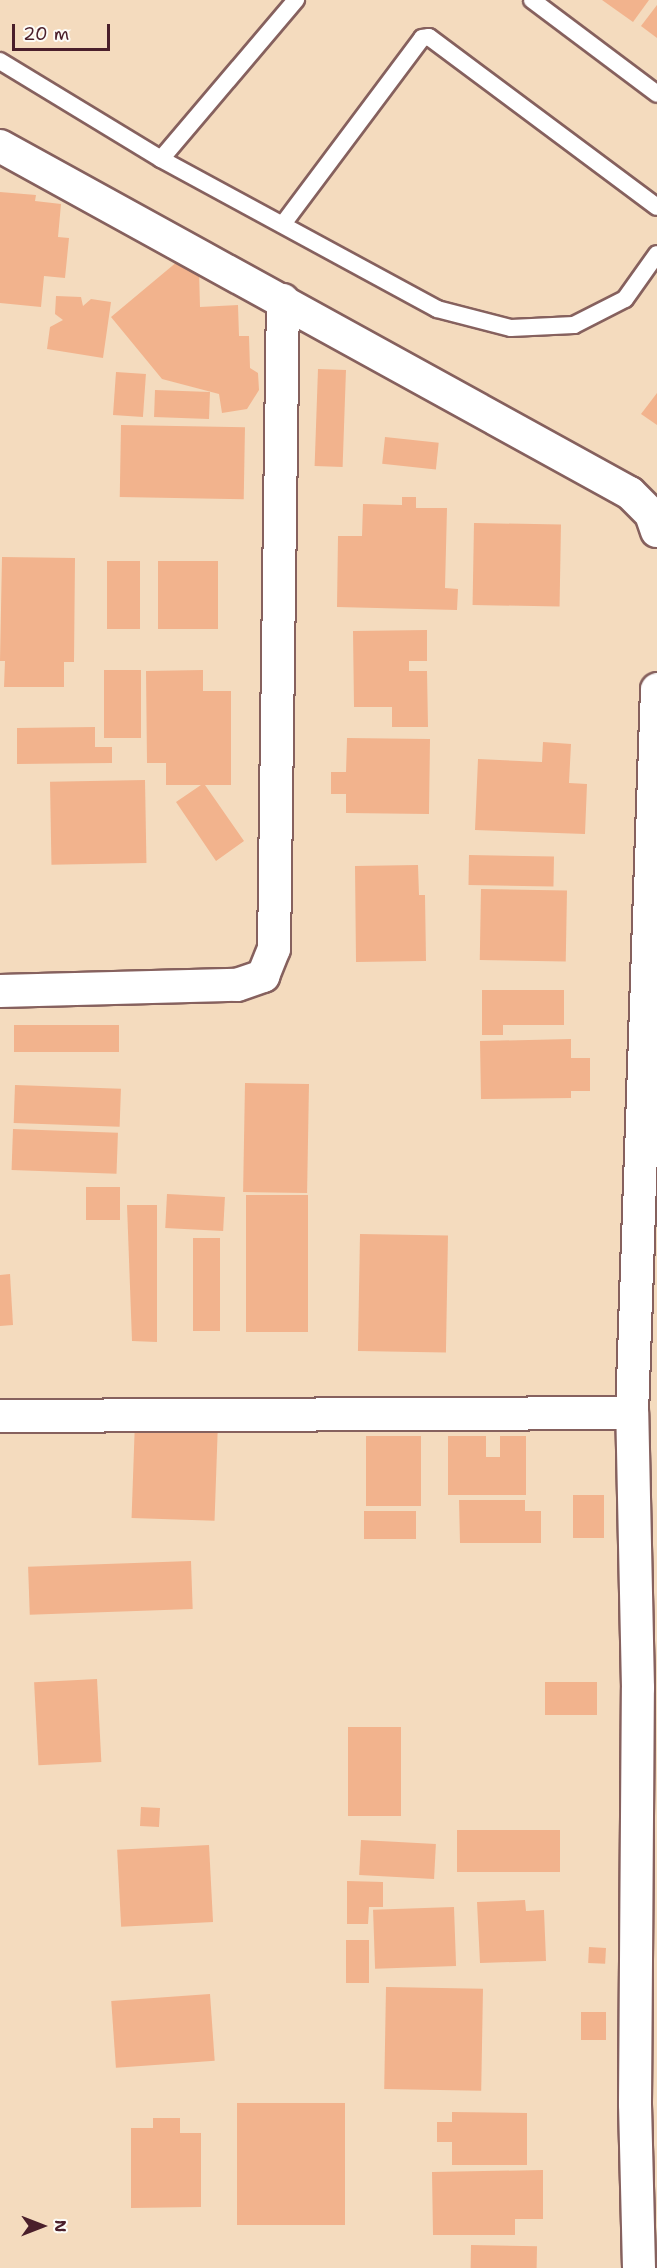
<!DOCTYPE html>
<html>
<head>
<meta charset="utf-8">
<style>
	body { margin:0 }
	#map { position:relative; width:657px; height:2268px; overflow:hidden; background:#f4dbbe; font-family:"Shantell Sans",sans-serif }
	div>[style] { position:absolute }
	.building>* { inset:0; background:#f2b38d; transform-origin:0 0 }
	.roads { filter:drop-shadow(2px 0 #86615e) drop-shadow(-2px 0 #86615e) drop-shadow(0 2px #86615e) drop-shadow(0 -2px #86615e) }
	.lane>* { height:16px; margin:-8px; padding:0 8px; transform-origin:8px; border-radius:8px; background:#fff }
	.street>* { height:32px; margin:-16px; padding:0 16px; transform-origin:16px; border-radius:16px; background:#fff }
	span { translate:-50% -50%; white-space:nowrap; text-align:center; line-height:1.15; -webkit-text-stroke:4.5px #fdfcf7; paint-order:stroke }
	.north { position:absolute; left:12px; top:2196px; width:60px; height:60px; -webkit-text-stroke:4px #fdfcf7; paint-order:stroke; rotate:90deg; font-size:16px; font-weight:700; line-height:24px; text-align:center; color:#4a1f2b }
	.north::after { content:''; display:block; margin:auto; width:21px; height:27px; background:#4a1f2b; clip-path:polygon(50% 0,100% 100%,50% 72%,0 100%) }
	.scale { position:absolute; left:12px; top:24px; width:98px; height:27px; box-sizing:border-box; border:3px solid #4a1f2b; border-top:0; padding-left:8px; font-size:18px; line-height:21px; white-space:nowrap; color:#4a1f2b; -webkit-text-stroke:4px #fdfcf7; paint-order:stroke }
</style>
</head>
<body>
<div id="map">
	<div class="building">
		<i style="clip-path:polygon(602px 0,649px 0,633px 22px)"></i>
		<i style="clip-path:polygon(657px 5px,657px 38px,641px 26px)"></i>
		<i style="clip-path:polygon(0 192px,36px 195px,35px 201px,61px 204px,58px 237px,69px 238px,65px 278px,44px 276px,41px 307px,0 303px)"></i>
		<i style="clip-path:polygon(178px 261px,199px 270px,200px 307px,238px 305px,239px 336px,249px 336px,250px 368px,258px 373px,259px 390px,247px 409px,222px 413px,219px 394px,162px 379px,111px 317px)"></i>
		<i style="clip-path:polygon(56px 296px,81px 297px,83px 306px,91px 299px,111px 302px,103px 358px,47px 349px,50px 327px,63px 320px,55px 314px)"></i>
		<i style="left:318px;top:369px;width:28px;height:97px;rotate:2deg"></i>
		<i style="left:116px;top:372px;width:30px;height:43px;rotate:4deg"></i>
		<i style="left:155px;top:390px;width:55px;height:27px;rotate:2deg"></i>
		<i style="clip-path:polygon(657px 393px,657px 425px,641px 414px)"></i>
		<i style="left:121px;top:425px;width:124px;height:72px;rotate:1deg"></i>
		<i style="left:385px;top:437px;width:54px;height:27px;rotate:6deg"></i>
		<i style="clip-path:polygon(402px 497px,416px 497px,416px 508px,447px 508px,445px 588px,458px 589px,457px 610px,337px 607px,338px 536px,362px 536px,363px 504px,402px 505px)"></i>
		<i style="left:474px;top:523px;width:87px;height:82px;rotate:1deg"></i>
		<i style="clip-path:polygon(2px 557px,75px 558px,74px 662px,64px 662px,64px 687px,4px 687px,5px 661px,0 661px)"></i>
		<i style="left:107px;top:561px;width:33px;height:68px"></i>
		<i style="left:158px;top:561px;width:60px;height:68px"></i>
		<i style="clip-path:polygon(427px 630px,427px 661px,409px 661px,409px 671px,427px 671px,428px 727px,392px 727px,392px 707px,354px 707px,353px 631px)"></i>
		<i style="left:104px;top:670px;width:37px;height:68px"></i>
		<i style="clip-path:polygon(203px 670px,203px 691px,231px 691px,231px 785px,205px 785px,244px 841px,216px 861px,176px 802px,201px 785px,166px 785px,166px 763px,147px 763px,146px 671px)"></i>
		<i style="clip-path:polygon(95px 727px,95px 747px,112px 747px,112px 763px,17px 764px,17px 728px)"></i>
		<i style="clip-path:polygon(347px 738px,430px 739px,429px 814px,346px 813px,346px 794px,331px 794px,331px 772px,346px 772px)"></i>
		<i style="clip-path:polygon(543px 742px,571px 744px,569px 783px,587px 784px,585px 834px,475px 830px,478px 759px,542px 762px)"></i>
		<i style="left:145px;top:780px;width:83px;height:95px;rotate:89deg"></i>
		<i style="left:469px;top:855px;width:85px;height:30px;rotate:1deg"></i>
		<i style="clip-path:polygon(418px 865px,419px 895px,425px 895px,426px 961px,356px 962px,355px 866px)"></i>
		<i style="left:481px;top:889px;width:86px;height:71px;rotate:1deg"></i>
		<i style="clip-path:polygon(482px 990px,564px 990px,564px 1025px,503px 1025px,503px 1035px,482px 1035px)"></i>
		<i style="left:119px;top:1025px;width:27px;height:105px;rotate:90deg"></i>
		<i style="clip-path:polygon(571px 1039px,571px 1058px,590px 1058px,590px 1091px,571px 1091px,571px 1098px,481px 1099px,480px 1041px)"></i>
		<i style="left:245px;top:1083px;width:64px;height:109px;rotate:1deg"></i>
		<i style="left:15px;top:1085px;width:106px;height:38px;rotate:2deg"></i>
		<i style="left:13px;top:1129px;width:105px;height:41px;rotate:2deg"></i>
		<i style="left:86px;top:1187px;width:34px;height:33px"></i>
		<i style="left:167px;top:1194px;width:58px;height:34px;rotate:3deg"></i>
		<i style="left:246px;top:1195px;width:62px;height:137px"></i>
		<i style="clip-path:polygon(127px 1205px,157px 1205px,157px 1342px,132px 1341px)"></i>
		<i style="left:360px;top:1234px;width:88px;height:117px;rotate:1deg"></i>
		<i style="left:193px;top:1238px;width:27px;height:93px"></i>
		<i style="clip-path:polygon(10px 1274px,13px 1325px,0 1326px,0 1275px)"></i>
		<i style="left:135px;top:1420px;width:83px;height:98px;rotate:2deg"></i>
		<i style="left:366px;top:1436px;width:55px;height:70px"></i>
		<i style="clip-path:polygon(448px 1436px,486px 1436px,486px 1457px,500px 1457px,500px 1436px,526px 1436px,526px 1495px,448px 1495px)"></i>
		<i style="left:573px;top:1495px;width:31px;height:43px"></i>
		<i style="clip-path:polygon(459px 1500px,525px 1500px,525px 1511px,541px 1511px,541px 1543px,460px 1543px)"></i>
		<i style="left:364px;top:1511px;width:52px;height:28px"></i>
		<i style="left:191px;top:1561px;width:48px;height:163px;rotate:88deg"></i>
		<i style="left:97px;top:1679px;width:83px;height:63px;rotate:87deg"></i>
		<i style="left:545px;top:1682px;width:52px;height:33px"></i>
		<i style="left:348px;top:1727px;width:53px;height:89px"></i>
		<i style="left:141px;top:1807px;width:19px;height:19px;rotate:3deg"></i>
		<i style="left:457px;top:1830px;width:103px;height:42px"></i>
		<i style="left:361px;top:1840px;width:75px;height:35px;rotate:3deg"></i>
		<i style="left:209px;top:1845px;width:77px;height:92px;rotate:87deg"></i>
		<i style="clip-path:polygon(347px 1881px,383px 1882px,383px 1907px,369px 1907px,368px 1924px,347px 1924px)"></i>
		<i style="clip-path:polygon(525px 1900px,526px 1911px,544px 1910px,546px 1961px,480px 1963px,477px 1902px)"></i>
		<i style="left:454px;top:1907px;width:59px;height:81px;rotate:88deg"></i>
		<i style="left:346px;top:1940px;width:23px;height:43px"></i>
		<i style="left:589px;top:1947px;width:17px;height:16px;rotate:3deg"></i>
		<i style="left:386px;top:1987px;width:97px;height:102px;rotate:1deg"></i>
		<i style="left:210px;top:1994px;width:67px;height:99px;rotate:86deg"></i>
		<i style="left:581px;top:2012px;width:25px;height:28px"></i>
		<i style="left:345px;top:2103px;width:122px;height:108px;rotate:90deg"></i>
		<i style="clip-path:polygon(452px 2112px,527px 2113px,527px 2165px,452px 2165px,452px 2142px,437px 2142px,437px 2122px,452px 2122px)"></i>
		<i style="clip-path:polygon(153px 2118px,180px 2118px,180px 2133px,201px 2133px,201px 2207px,131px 2208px,131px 2128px,153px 2128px)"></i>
		<i style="clip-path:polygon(543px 2170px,543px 2219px,515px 2219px,515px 2235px,433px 2235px,432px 2172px)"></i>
		<i style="left:471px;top:2245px;width:66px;height:23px;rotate:1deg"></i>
	</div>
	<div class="roads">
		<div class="lane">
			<i style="left:532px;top:0;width:156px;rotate:36.9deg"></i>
			<i style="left:0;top:61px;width:188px;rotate:31.3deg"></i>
			<i style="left:161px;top:159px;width:314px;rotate:28.5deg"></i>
			<i style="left:437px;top:309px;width:76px;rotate:14.4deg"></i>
			<i style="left:511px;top:328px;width:63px;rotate:-2.7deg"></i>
			<i style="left:574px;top:325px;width:57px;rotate:-27deg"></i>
			<i style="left:625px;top:299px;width:55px;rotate:-54.6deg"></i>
			<i style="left:161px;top:159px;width:209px;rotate:-49.7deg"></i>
			<i style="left:283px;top:224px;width:232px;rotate:-53.2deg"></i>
			<i style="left:422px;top:38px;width:7px;rotate:-8deg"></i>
			<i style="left:429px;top:37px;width:284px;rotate:36.7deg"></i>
		</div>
		<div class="street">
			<i style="left:0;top:146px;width:719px;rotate:28.85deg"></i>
			<i style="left:630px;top:493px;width:30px;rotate:45deg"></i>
			<i style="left:651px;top:514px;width:18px;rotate:71deg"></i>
			<i style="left:0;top:991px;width:237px;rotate:-1.5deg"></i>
			<i style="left:237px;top:985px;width:28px;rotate:-19deg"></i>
			<i style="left:263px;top:976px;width:29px;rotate:-68deg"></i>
			<i style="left:274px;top:949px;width:649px;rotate:-89.21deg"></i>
			<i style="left:0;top:1416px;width:632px;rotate:-0.27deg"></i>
			<i style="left:639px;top:2268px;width:164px;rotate:-91.4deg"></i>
			<i style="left:635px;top:2104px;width:416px;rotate:-89.6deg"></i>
			<i style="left:638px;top:1688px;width:275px;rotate:-91.2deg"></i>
			<i style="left:632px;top:1413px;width:724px;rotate:-88.02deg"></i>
		</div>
	</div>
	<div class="north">N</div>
	<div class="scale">20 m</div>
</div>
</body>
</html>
